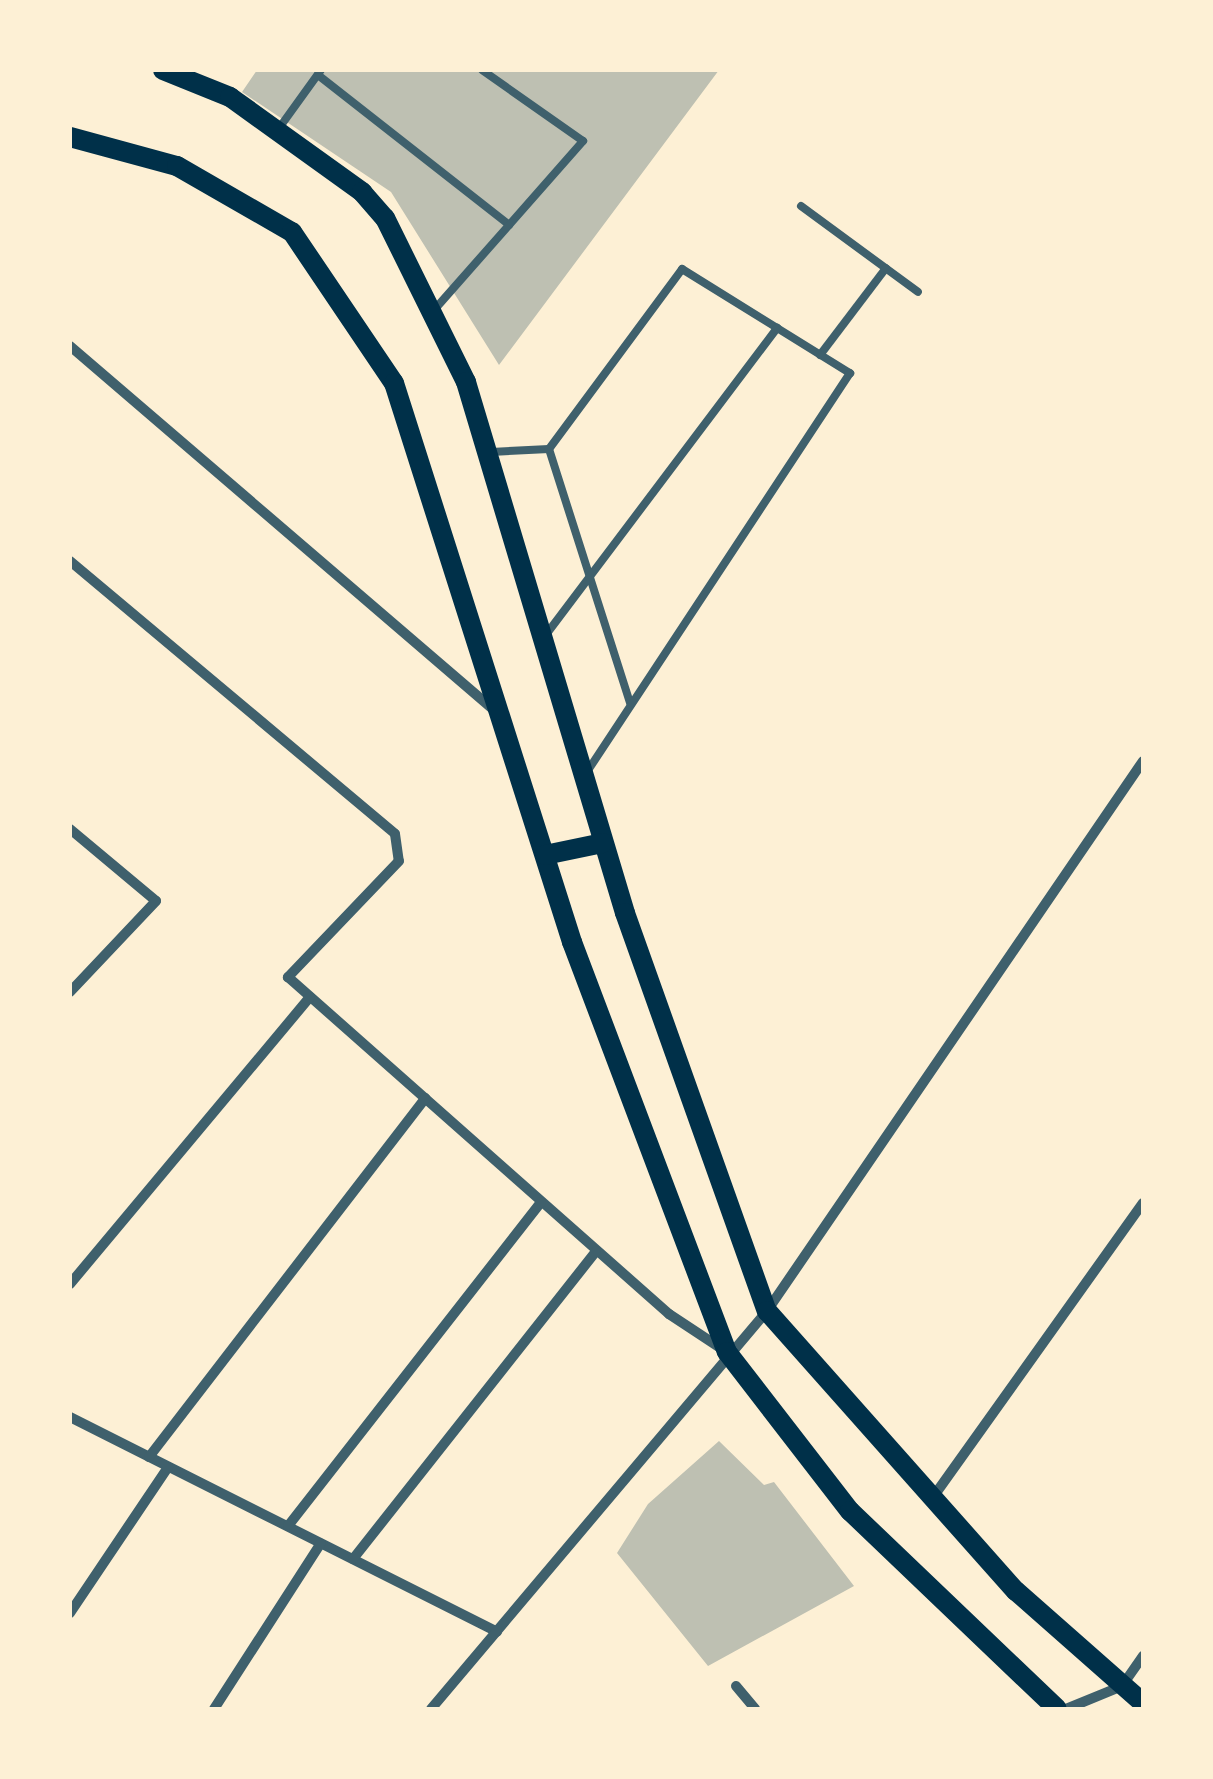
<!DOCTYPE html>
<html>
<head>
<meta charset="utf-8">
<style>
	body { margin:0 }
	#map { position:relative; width:1213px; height:1779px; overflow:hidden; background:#fdf0d5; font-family:Jost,sans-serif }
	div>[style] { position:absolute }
	.building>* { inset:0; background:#bec0b2 }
	.service>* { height:8px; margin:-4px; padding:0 4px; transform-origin:4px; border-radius:4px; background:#3f606c }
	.minor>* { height:10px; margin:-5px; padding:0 5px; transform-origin:5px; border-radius:5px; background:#3f606c }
	.secondary>* { height:20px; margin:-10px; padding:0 10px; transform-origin:10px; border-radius:10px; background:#003049 }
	span { translate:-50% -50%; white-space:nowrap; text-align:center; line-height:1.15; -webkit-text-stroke:8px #fdf0d5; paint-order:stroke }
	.frame { position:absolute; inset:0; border:72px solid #fdf0d5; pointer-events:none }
</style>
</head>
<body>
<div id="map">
	<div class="building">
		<i style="clip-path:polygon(257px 70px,719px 70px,499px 365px,391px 192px,242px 92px)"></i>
		<i style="clip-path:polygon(719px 1441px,764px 1485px,774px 1482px,854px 1586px,708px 1666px,617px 1553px,648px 1504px)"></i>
	</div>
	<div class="service">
		<i style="left:318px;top:75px;width:243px;rotate:38.1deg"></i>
		<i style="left:277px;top:131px;width:75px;rotate:-54.2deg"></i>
		<i style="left:801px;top:206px;width:145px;rotate:36.3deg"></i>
		<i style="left:435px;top:309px;width:224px;rotate:-48.6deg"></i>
		<i style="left:583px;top:141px;width:123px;rotate:-144.9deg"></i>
		<i style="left:820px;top:355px;width:109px;rotate:-52.8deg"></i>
		<i style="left:549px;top:449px;width:267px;rotate:72.3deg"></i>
		<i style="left:491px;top:452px;width:58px;rotate:-3deg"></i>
		<i style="left:549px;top:449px;width:224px;rotate:-53.5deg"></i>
		<i style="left:682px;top:269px;width:198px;rotate:31.8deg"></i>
		<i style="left:850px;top:373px;width:476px;rotate:123.4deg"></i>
		<i style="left:545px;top:636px;width:386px;rotate:-53deg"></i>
	</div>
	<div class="minor">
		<i style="left:70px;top:346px;width:559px;rotate:40.65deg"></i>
		<i style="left:70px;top:561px;width:424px;rotate:40deg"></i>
		<i style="left:395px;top:834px;width:27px;rotate:82deg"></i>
		<i style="left:399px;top:861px;width:161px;rotate:133.7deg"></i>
		<i style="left:288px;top:977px;width:509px;rotate:41.49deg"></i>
		<i style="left:669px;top:1314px;width:64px;rotate:33.4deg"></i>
		<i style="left:70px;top:829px;width:112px;rotate:39.9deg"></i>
		<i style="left:156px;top:901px;width:125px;rotate:133.4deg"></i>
		<i style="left:70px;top:1284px;width:374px;rotate:-50.1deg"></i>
		<i style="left:70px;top:1417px;width:478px;rotate:26.7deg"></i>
		<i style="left:149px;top:1457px;width:453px;rotate:-52.4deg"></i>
		<i style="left:931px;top:1500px;width:365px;rotate:-54.5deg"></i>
		<i style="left:288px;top:1526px;width:411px;rotate:-52deg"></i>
		<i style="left:353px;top:1559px;width:392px;rotate:-51.7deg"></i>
		<i style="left:70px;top:1613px;width:176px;rotate:-56.1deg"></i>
		<i style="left:736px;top:1686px;width:30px;rotate:50deg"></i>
		<i style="left:214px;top:1709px;width:197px;rotate:-57.2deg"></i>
		<i style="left:431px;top:1709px;width:521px;rotate:-49.83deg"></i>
		<i style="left:767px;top:1311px;width:666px;rotate:-55.64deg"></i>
		<i style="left:1066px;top:1709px;width:61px;rotate:-22.3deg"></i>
		<i style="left:1122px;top:1686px;width:37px;rotate:-55deg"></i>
	</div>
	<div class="secondary">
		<i style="left:163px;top:70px;width:72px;rotate:21.9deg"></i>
		<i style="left:230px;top:97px;width:163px;rotate:35.7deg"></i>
		<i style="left:362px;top:192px;width:35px;rotate:49deg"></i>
		<i style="left:385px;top:218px;width:183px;rotate:63.7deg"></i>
		<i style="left:466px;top:382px;width:554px;rotate:73.33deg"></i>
		<i style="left:625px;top:913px;width:423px;rotate:70.4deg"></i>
		<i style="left:767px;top:1311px;width:375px;rotate:48.4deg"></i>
		<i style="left:1016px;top:1591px;width:169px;rotate:41.4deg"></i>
		<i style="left:70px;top:137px;width:111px;rotate:15.2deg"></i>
		<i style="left:177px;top:166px;width:133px;rotate:29.9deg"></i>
		<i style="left:292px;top:232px;width:182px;rotate:56deg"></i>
		<i style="left:394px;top:383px;width:587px;rotate:72.34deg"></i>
		<i style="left:572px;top:942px;width:438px;rotate:69.3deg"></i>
		<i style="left:727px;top:1352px;width:201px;rotate:52.3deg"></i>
		<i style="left:850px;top:1511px;width:286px;rotate:43.7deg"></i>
		<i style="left:545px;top:855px;width:59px;rotate:-11.7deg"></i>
	</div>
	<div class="frame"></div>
</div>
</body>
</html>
